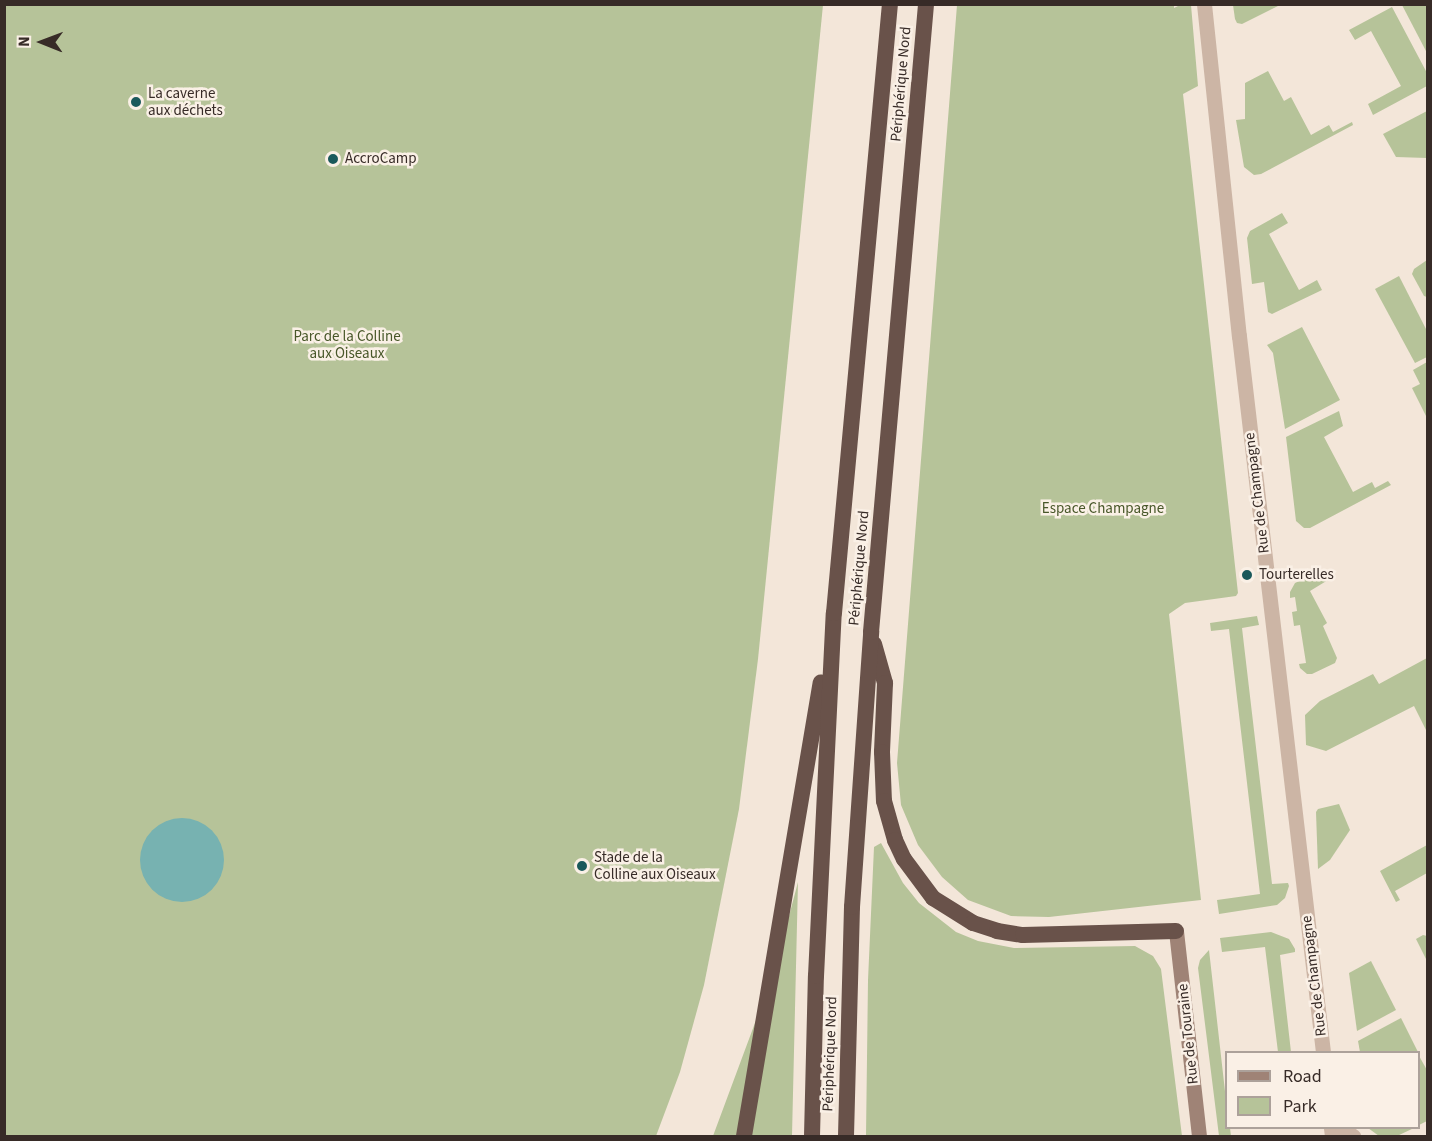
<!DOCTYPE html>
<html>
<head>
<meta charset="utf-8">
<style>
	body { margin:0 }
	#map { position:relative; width:1432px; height:1141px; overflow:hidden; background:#f3e6d9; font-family:"Source Sans 3",sans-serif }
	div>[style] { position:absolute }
	.green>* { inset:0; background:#b6c399 }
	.water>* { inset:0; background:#77b2b1 }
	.round { border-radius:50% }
	.minor>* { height:15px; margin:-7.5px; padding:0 7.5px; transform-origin:7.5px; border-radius:7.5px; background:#ccb5a5 }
	.tertiary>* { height:15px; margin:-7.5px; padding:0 7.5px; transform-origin:7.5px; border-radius:7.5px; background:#ccb5a5 }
	.secondary>* { height:15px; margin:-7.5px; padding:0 7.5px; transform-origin:7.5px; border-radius:7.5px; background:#9f8376 }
	.trunk>* { height:16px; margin:-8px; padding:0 8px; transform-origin:8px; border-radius:8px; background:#69524a }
	.dots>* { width:16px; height:16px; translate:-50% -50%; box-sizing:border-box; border:3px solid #faf0e6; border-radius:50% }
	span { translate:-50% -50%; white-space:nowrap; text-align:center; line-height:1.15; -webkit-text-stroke:5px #faf0e6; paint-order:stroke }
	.street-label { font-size:15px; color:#372b27 }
	.poi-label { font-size:15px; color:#372b27 }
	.left { translate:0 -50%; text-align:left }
	.park-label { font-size:15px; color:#485729 }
	.frame { position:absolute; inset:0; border:6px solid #372b27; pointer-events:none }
	.legend { position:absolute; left:1225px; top:1051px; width:195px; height:78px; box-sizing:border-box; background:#faf0e6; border:2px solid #aca19a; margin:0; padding:8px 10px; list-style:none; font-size:18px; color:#372b27 }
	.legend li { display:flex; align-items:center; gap:12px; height:30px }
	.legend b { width:30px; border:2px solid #aca19a }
	.north { position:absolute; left:12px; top:12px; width:60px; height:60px; -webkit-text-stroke:4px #faf0e6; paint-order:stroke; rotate:271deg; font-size:16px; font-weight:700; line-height:24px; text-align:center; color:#372b27 }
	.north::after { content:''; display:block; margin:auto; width:21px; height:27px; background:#372b27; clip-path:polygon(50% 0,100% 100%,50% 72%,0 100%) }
</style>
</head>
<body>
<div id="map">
	<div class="green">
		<i style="clip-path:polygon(5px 5px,823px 5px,758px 659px,739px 809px,704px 985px,680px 1072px,656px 1136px,5px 1136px)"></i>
		<i style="clip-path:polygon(1174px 5px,1174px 8px,1180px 5px,1191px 5px,1198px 86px,1183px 94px,1238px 593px,1236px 596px,1185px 603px,1169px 614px,1201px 900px,1049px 917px,1011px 916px,968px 900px,942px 877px,918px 845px,901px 805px,897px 763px,957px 5px)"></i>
		<i style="clip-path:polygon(1233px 5px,1233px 4px,1280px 5px,1242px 24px,1237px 23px,1235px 19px)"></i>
		<i style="clip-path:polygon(1402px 5px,1427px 5px,1427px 53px)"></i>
		<i style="clip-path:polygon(1392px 7px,1427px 73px,1427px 86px,1373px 115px,1368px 104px,1401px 86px,1371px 31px,1355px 40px,1349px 30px)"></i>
		<i style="clip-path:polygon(1268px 71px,1284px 101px,1291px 97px,1311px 135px,1329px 125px,1333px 132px,1352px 122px,1353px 125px,1261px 174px,1254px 175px,1244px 167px,1236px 120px,1245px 119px,1245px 83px)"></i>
		<i style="clip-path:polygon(1427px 111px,1427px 158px,1396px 157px,1383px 134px)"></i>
		<i style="clip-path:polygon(1282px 213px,1288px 223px,1269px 234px,1299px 290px,1317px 280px,1322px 290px,1272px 314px,1268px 312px,1264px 282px,1252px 284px,1247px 238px,1250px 231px)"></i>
		<i style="clip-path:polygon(1427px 260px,1427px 297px,1424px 296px,1412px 274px,1414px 269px)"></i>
		<i style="clip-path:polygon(1399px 276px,1427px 331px,1427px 357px,1415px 363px,1375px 289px)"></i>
		<i style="clip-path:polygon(1302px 327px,1340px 400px,1285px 429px,1273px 353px,1267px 345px)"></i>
		<i style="clip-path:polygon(1427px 362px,1427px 418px,1412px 388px,1420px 384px,1413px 370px)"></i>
		<i style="clip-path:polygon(1339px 411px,1343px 426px,1324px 437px,1353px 492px,1372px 482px,1375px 488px,1388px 481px,1391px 485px,1310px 528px,1304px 528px,1296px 521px,1286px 437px)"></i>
		<i style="clip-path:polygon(1323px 570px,1328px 580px,1310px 591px,1327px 623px,1323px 626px,1337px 658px,1335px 663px,1312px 674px,1307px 674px,1300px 668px,1299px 664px,1306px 663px,1300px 625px,1294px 626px,1292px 612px,1297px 611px,1295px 597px,1290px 598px,1290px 592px,1295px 583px)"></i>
		<i style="clip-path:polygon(1257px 616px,1259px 625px,1242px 628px,1272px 884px,1288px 883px,1289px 886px,1285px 898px,1277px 905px,1219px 914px,1217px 900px,1260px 894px,1229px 629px,1211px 631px,1210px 623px)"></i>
		<i style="clip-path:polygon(1427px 658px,1427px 732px,1414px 706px,1326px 751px,1306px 745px,1305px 715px,1320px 701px,1373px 674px,1379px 684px)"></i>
		<i style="clip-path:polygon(1339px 804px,1350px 830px,1330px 860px,1318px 869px,1316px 812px,1318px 809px)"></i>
		<i style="clip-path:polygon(881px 843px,903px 883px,919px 903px,956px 932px,978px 941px,1014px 948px,1135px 946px,1153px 956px,1161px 969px,1182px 1136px,866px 1136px,868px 980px,874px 847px)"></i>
		<i style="clip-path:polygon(1427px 845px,1427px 873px,1395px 891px,1400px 900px,1396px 902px,1380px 871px)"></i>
		<i style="clip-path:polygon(798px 882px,792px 1136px,713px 1136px,775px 969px)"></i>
		<i style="clip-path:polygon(1271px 932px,1289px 939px,1295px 949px,1295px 952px,1280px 955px,1291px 1052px,1278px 1052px,1265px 947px,1222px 952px,1220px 938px)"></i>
		<i style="clip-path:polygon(1423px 935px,1427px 936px,1427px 961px,1416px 939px)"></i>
		<i style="clip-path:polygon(1209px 950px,1226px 1100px,1226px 1128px,1230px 1128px,1231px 1136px,1219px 1136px,1198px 968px,1200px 960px)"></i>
		<i style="clip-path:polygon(1371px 961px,1396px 1010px,1357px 1031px,1349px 973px)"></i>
		<i style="clip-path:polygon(1401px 1018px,1418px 1052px,1360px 1052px,1358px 1041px)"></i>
		<i style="clip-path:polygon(1418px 1054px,1428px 1072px,1427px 1121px,1419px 1125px)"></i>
		<i style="clip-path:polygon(1368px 1128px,1414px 1128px,1397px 1136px,1379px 1136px)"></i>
	</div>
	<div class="water">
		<i class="round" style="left:140px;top:818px;width:84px;height:84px"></i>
	</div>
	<div class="minor">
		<i style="left:1204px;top:4px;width:334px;rotate:84deg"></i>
		<i style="left:1239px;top:336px;width:721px;rotate:83.31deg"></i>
		<i style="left:1331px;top:1128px;width:8px;rotate:83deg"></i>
	</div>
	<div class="tertiary">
		<i style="left:1342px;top:1128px;width:14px;rotate:36deg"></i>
	</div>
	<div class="secondary">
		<i style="left:1176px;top:931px;width:206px;rotate:83.6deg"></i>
	</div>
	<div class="trunk">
		<i style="left:874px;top:644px;width:41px;rotate:74.2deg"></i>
		<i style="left:885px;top:683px;width:69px;rotate:92.5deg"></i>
		<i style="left:882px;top:752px;width:49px;rotate:87.7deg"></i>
		<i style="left:884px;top:801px;width:41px;rotate:74.2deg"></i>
		<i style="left:895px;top:840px;width:21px;rotate:65deg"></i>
		<i style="left:904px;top:859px;width:49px;rotate:53.4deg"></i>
		<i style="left:933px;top:898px;width:47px;rotate:32deg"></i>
		<i style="left:973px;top:923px;width:25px;rotate:18deg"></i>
		<i style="left:997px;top:931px;width:26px;rotate:9deg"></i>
		<i style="left:1023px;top:935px;width:153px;rotate:-1.5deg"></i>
		<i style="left:744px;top:1136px;width:460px;rotate:-80.4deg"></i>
		<i style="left:812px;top:1136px;width:160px;rotate:-88.6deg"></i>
		<i style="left:816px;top:976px;width:363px;rotate:-87.2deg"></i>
		<i style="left:834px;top:613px;width:612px;rotate:-84.75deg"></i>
		<i style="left:846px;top:1136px;width:229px;rotate:-88.5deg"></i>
		<i style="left:852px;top:907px;width:276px;rotate:-86deg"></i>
		<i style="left:871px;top:632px;width:630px;rotate:-84.99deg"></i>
	</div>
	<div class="dots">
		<i style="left:136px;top:102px;background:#1a595b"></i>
		<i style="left:333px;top:159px;background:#1a595b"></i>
		<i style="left:1247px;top:575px;background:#1a595b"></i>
		<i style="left:582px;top:866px;background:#1a595b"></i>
	</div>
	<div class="street-label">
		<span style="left:901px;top:84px;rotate:-85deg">Périphérique Nord</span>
		<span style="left:1257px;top:493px;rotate:-97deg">Rue de Champagne</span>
		<span style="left:859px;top:568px;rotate:-85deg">Périphérique Nord</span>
		<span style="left:1314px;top:976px;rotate:-97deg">Rue de Champagne</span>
		<span style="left:1188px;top:1034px;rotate:-96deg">Rue de Touraine</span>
		<span style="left:830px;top:1054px;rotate:-88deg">Périphérique Nord</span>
	</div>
	<div class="poi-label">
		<span class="left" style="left:148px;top:102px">La caverne<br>aux déchets</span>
		<span class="left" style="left:345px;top:159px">AccroCamp</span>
		<span class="left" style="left:1259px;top:575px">Tourterelles</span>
		<span class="left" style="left:594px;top:866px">Stade de la<br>Colline aux Oiseaux</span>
	</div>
	<div class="park-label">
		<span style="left:347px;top:345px">Parc de la Colline<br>aux Oiseaux</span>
		<span style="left:1103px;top:509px">Espace Champagne</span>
	</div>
	<div class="frame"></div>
	<ul class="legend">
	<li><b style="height:8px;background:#9f8376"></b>Road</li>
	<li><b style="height:16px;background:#b6c399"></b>Park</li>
	</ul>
	<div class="north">N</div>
</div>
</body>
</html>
